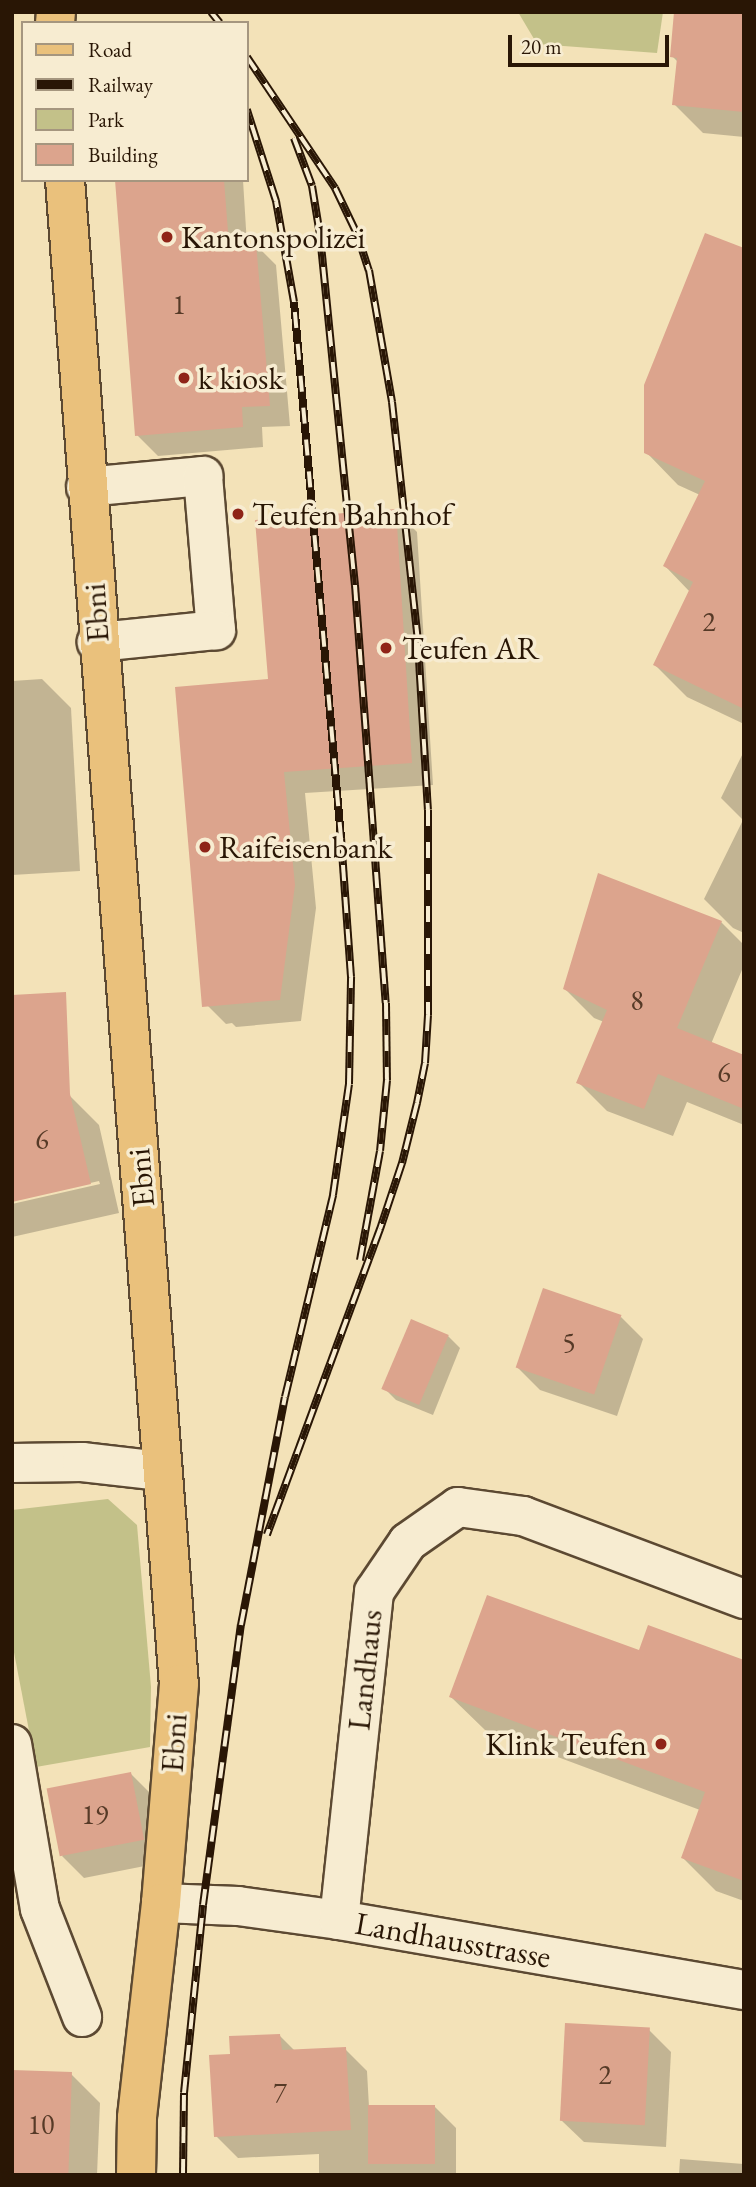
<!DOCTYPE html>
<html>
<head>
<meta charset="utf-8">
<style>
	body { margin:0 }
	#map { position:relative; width:756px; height:2187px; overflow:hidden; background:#f3e2b8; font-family:"EB Garamond",serif }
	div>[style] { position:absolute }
	.green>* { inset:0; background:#c3c189 }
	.shadow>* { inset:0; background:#0003 }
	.building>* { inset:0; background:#dca48d; transform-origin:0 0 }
	.roads { filter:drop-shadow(2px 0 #5c4932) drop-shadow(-2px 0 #5c4932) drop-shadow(0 2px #5c4932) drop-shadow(0 -2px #5c4932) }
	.minor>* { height:38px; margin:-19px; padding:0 19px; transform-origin:19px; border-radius:19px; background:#f7ecd1 }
	.major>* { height:38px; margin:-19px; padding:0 19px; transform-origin:19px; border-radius:19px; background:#eac17c }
	.rail>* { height:8px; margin-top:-4px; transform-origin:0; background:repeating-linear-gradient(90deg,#f7ecd1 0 16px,#291605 0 32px); box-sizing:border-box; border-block:2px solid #291605 }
	.dots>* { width:19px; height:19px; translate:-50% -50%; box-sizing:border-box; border:4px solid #f7ecd1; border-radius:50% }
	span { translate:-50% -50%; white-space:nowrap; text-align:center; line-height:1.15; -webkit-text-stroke:7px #f7ecd1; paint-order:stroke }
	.number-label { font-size:28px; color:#563a27 }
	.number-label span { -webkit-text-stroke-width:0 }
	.poi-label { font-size:32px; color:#291605 }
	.left { translate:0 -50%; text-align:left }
	.right { translate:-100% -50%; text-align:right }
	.street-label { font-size:32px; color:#291605 }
	.frame { position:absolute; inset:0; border:14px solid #291605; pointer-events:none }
	.legend { position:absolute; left:21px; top:21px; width:228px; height:161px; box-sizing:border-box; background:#f7ecd1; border:2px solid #a5967f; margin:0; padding:9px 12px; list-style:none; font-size:21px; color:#291605 }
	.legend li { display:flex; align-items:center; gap:14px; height:35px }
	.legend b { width:35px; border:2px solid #a5967f }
	.scale { position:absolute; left:508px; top:35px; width:161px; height:32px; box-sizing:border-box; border:4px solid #291605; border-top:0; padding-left:9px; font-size:21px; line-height:24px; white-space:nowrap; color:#291605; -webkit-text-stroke:5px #f7ecd1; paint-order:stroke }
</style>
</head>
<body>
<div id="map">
	<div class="green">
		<i style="clip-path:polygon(518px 12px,663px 12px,657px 53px,537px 44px)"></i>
		<i style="clip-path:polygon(108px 1499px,137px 1525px,151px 1687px,150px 1747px,36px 1767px,12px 1642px,12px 1510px)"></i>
	</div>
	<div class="shadow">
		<i style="clip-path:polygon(744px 12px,744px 137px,703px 133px,674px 104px,678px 62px,672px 56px)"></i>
		<i style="clip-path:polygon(117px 180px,243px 180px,247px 245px,256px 245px,276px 265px,290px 426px,262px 427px,263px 447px,158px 456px,137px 435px)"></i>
		<i style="clip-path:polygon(744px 250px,744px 724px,687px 697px,655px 665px,690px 592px,665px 566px,700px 495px,678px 485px,646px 452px)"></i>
		<i style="clip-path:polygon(395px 510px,417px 532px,433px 785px,305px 793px,316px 908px,301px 1021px,236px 1027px,232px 1023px,226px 1024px,204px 1002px,270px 681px)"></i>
		<i style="clip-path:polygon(42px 679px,71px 708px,80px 871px,12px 875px,12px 681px)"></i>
		<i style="clip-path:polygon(744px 751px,744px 933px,733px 928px,704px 899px,743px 820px,721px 798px)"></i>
		<i style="clip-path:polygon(721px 922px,744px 945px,744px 965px,711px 1044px,744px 1057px,744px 1125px,687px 1102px,673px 1136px,607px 1111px,578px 1082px,604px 1022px,594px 1018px,565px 989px)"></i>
		<i style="clip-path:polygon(70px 1096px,99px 1125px,119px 1213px,12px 1237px,12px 1204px,100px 1184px,99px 1181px,12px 1201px)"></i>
		<i style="clip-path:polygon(621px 1317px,643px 1339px,617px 1416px,540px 1390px,518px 1368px)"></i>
		<i style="clip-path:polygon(448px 1336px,460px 1348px,433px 1415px,396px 1400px,384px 1388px)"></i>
		<i style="clip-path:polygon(640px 1653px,744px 1675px,744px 1901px,716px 1891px,683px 1858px,700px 1810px,485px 1730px,451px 1697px)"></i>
		<i style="clip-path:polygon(130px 1773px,152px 1795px,165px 1862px,84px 1878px,62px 1856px)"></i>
		<i style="clip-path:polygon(649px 2030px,671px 2052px,666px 2147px,584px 2142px,561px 2120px)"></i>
		<i style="clip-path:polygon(279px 2035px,295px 2051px,345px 2049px,367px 2071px,369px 2107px,434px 2106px,456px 2128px,456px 2175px,319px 2175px,319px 2154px,238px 2158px,216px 2136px,232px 2055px)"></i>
		<i style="clip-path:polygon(71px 2074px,100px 2103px,97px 2175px,12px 2175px)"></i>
		<i style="clip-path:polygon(680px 2159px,744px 2164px,744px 2175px,679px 2175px)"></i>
	</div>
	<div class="building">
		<i style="clip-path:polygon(674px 12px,744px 12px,744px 112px,672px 105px,677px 58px,670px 57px)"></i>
		<i style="clip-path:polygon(115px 180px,224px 180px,229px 245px,256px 243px,270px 406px,242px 407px,243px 427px,135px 436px)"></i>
		<i style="clip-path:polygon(705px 233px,744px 248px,744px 709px,653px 665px,693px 582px,663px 566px,705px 481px,644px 453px,644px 385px)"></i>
		<i style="clip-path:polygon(396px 509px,412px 763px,284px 772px,295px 885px,280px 1000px,202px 1007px,175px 687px,268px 679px,255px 520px)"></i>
		<i style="clip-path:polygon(598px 873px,722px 921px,677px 1028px,744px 1055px,744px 1109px,658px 1074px,644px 1109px,576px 1083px,607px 1010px,563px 989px)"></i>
		<i style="clip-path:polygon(66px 992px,70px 1094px,91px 1184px,12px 1202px,12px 995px)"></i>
		<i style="left:543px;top:1288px;width:83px;height:84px;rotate:19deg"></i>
		<i style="left:411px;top:1319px;width:41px;height:76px;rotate:23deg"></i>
		<i style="clip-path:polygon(487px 1595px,639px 1650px,648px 1625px,744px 1660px,744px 1881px,681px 1858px,705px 1792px,449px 1697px)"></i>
		<i style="left:131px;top:1772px;width:69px;height:86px;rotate:79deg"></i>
		<i style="left:565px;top:2023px;width:85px;height:98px;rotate:3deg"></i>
		<i style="clip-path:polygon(280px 2034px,282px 2050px,346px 2047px,351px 2130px,214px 2137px,209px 2055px,230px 2054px,229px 2036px)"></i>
		<i style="left:12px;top:2070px;width:60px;height:105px;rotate:2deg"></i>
		<i style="left:368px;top:2105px;width:67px;height:59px"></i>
	</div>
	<div class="roads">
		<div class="minor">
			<i style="left:86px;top:487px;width:118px;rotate:-5.4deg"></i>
			<i style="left:203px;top:476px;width:155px;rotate:85.2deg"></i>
			<i style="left:216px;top:630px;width:120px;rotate:174.2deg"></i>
			<i style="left:12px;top:1463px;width:70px;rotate:-0.8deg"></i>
			<i style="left:82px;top:1462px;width:80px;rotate:6.5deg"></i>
			<i style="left:12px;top:1744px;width:167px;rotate:80.4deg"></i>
			<i style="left:40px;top:1909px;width:116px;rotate:68.7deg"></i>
			<i style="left:161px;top:1903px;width:77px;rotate:2.2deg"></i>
			<i style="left:238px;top:1906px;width:102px;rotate:7.9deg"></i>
			<i style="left:339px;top:1920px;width:411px;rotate:9.8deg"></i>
			<i style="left:339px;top:1920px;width:330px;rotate:-83.9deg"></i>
			<i style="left:374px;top:1592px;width:60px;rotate:-55.8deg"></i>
			<i style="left:408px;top:1542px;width:61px;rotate:-35deg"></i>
			<i style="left:458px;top:1507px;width:66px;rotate:7.9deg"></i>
			<i style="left:523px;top:1516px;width:236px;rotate:20.6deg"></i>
		</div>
		<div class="major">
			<i style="left:55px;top:23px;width:11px;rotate:-85deg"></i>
			<i style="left:65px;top:180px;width:1508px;rotate:85.67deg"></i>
			<i style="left:179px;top:1684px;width:220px;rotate:94.7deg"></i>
			<i style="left:161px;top:1903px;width:216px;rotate:96.4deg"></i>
			<i style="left:137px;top:2118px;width:57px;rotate:91deg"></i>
		</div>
	</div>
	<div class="rail">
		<i style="left:211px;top:12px;width:14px;rotate:51deg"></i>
		<i style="left:247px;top:57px;width:158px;rotate:56.1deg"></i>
		<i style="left:335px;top:188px;width:51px;rotate:64.4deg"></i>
		<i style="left:357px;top:234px;width:38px;rotate:72deg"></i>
		<i style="left:369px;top:270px;width:134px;rotate:80.1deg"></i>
		<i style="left:392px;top:402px;width:242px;rotate:83.8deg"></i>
		<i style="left:418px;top:643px;width:167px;rotate:86.6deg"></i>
		<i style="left:428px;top:810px;width:205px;rotate:90deg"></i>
		<i style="left:428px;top:1015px;width:48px;rotate:93.6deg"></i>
		<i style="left:425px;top:1063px;width:41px;rotate:101.3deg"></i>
		<i style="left:417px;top:1103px;width:62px;rotate:104deg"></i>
		<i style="left:402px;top:1163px;width:70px;rotate:108.4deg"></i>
		<i style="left:380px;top:1229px;width:326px;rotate:110.3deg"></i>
		<i style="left:294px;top:138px;width:51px;rotate:69.4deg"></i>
		<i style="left:312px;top:186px;width:50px;rotate:80.7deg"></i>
		<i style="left:320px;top:235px;width:352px;rotate:84.3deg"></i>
		<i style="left:355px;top:585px;width:419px;rotate:85.8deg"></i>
		<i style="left:386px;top:1003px;width:77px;rotate:89.3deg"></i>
		<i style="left:387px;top:1080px;width:71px;rotate:95.6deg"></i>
		<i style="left:380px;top:1151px;width:111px;rotate:100.4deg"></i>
		<i style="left:183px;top:2175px;width:82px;rotate:-89.3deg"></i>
		<i style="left:184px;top:2093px;width:189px;rotate:-84.2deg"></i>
		<i style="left:203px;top:1905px;width:283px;rotate:-82.3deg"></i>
		<i style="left:241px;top:1625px;width:232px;rotate:-79.1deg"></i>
		<i style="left:285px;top:1397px;width:208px;rotate:-76.6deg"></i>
		<i style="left:333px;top:1195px;width:112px;rotate:-81.8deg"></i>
		<i style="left:349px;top:1084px;width:107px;rotate:-88.9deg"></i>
		<i style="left:351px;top:977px;width:139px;rotate:-94.1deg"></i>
		<i style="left:341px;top:838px;width:538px;rotate:-95.01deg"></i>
		<i style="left:294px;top:302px;width:103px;rotate:-100.1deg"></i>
		<i style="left:276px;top:201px;width:96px;rotate:-107.7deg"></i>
	</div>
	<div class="dots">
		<i style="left:167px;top:237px;background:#8f2418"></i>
		<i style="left:184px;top:378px;background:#8f2418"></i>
		<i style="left:238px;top:514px;background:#8f2418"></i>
		<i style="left:386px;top:648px;background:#8f2418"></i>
		<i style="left:205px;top:847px;background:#8f2418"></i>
		<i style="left:661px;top:1744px;background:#8f2418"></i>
	</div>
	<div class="number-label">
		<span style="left:179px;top:304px">1</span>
		<span style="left:709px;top:621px">2</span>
		<span style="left:637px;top:1000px">8</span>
		<span style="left:724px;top:1072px">6</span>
		<span style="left:42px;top:1139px">6</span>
		<span style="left:569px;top:1342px">5</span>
		<span style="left:95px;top:1814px">19</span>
		<span style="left:605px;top:2074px">2</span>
		<span style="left:280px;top:2092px">7</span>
		<span style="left:41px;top:2124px">10</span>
	</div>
	<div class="poi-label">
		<span class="left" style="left:181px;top:237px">Kantonspolizei</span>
		<span class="left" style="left:198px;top:378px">k kiosk</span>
		<span class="left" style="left:252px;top:514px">Teufen Bahnhof</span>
		<span class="left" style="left:402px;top:648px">Teufen AR</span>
		<span class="left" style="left:219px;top:847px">Raifeisenbank</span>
		<span class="right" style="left:647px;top:1744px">Klink Teufen</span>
	</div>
	<div class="street-label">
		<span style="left:96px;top:613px;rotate:-94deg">Ebni</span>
		<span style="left:141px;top:1178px;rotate:-95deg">Ebni</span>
		<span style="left:365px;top:1670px;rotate:-84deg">Landhaus</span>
		<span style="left:174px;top:1743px;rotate:-86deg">Ebni</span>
		<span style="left:453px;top:1940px;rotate:10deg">Landhausstrasse</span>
	</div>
	<div class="frame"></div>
	<ul class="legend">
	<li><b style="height:9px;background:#eac17c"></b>Road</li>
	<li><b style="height:9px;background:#291605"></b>Railway</li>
	<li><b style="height:19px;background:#c3c189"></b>Park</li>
	<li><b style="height:19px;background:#dca48d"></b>Building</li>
	</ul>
	<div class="scale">20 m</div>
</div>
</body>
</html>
